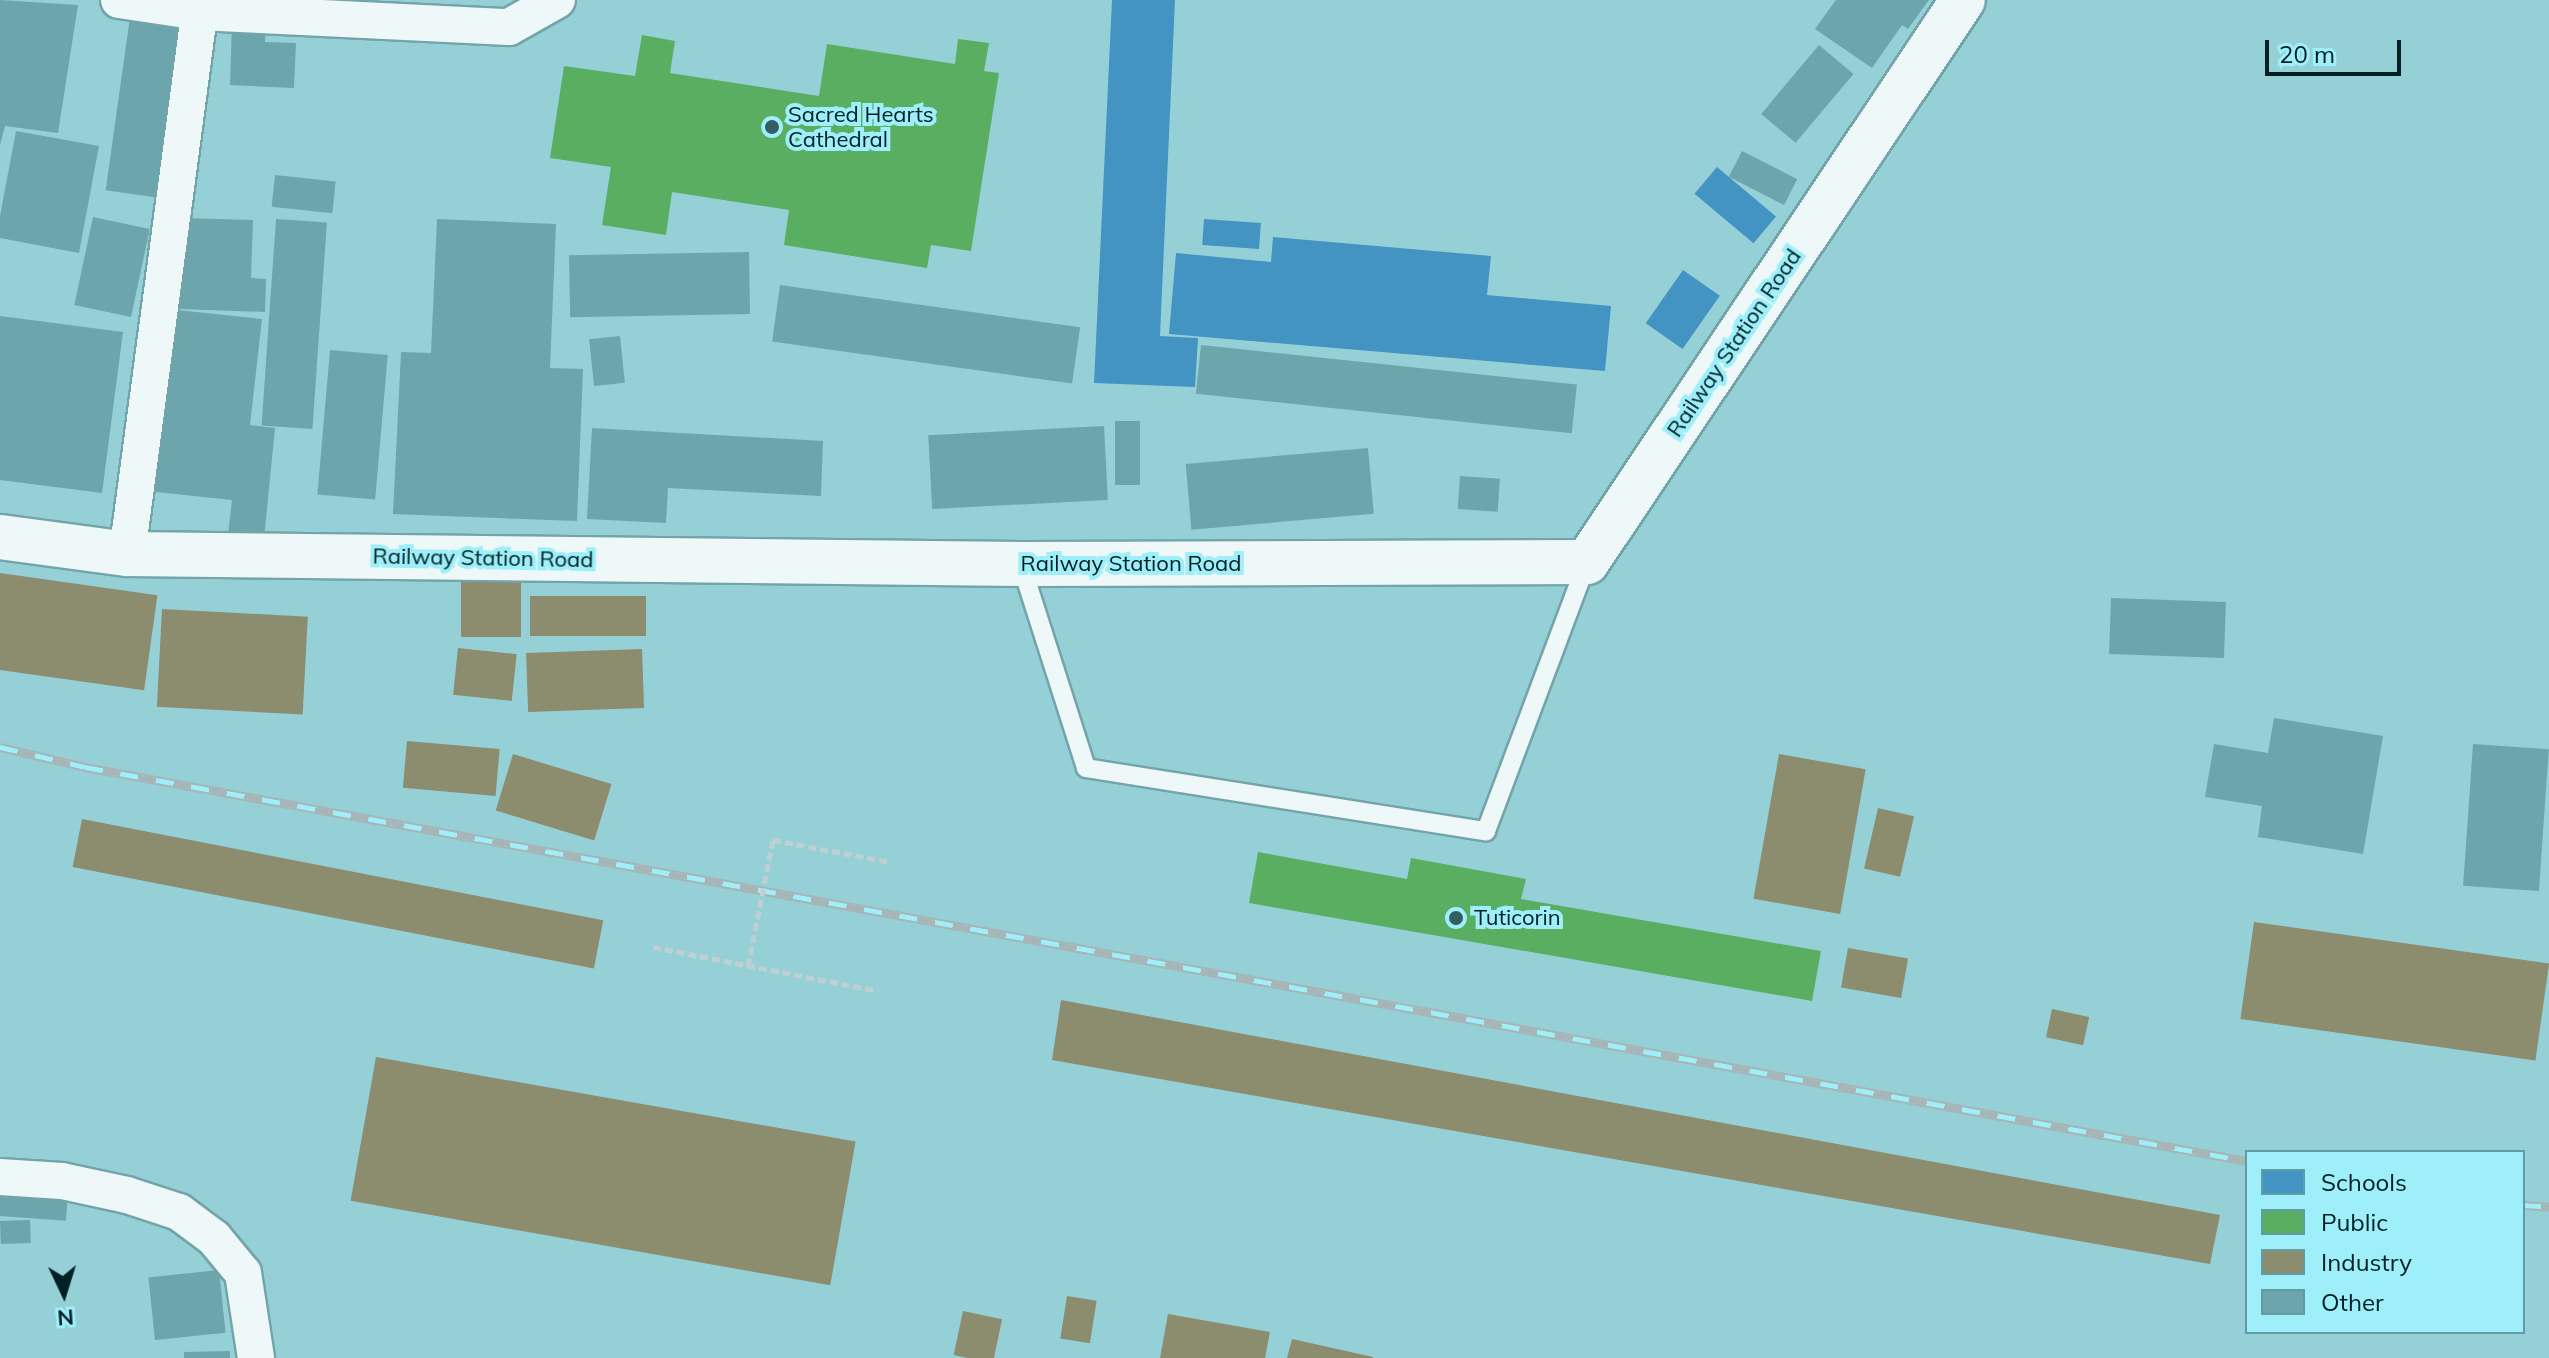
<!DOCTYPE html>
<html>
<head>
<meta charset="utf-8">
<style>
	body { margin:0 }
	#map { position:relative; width:2549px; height:1358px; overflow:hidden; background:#96d0d7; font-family:Mulish,sans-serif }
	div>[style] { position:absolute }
	.schools>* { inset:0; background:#4393c3; transform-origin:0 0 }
	.public>* { inset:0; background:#5aae61 }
	.industry>* { inset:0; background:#8c8c6e; transform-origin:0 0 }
	.building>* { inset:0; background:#6ca6ac; transform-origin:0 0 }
	.path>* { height:5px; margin-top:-2.5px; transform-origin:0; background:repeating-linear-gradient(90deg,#bed0d2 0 8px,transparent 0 12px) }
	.roads { filter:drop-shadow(2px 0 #73a4a9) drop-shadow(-2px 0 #73a4a9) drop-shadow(0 2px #73a4a9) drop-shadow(0 -2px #73a4a9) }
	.service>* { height:18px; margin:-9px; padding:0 9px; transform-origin:9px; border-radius:9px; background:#eff8f9 }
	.minor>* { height:36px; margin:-18px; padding:0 18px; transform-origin:18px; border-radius:18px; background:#eff8f9 }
	.tertiary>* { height:44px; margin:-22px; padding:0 22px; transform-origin:22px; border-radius:22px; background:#eff8f9 }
	.rail>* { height:9px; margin-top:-4.5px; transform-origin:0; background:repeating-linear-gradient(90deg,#9eeff9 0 18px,#a7b5b7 0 36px); box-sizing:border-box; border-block:2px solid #a7b5b7 }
	.path-bridge>* { height:5px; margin-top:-2.5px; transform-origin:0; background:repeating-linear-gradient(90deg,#bed0d2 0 8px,transparent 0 12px) }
	.dots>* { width:22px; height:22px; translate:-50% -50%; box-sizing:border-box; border:4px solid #9eeff9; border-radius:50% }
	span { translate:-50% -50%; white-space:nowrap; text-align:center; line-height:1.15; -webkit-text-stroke:8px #9eeff9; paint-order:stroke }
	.poi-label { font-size:22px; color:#002024 }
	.left { translate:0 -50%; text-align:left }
	.street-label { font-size:22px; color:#002024 }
	.legend { position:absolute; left:2245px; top:1150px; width:280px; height:184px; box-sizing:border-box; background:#9eeff9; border:2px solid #5f9ca4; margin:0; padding:10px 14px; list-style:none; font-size:24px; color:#002024 }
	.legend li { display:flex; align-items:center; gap:16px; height:40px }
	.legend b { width:40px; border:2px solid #5f9ca4 }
	.north { position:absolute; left:24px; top:1254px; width:80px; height:80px; -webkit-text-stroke:6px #9eeff9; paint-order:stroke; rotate:176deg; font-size:22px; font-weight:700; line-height:32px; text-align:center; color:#002024 }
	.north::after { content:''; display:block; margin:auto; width:28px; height:36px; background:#002024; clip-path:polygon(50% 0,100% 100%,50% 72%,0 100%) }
	.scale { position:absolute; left:2265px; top:40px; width:136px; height:36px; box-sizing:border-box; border:4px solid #002024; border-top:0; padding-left:10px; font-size:24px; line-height:28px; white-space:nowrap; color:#002024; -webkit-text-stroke:6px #9eeff9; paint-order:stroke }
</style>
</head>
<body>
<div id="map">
	<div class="schools">
		<i style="clip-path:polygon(1112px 0,1175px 0,1160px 336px,1198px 338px,1195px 387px,1094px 383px)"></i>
		<i style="left:1717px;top:167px;width:77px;height:35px;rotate:40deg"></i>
		<i style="left:1204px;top:219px;width:57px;height:26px;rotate:4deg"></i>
		<i style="clip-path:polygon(1273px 237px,1491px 256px,1487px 295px,1611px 306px,1605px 371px,1169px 334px,1176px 253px,1271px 262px)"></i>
		<i style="left:1683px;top:270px;width:45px;height:65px;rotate:35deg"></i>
	</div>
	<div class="public">
		<i style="clip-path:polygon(642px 35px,675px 41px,670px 73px,819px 96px,827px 44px,955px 64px,958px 39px,989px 43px,984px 71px,999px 73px,971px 251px,931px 245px,927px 268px,784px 245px,789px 210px,672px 192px,666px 235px,602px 225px,611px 167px,550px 158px,564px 66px,635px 76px)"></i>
		<i style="clip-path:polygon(1258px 852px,1407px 879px,1411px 858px,1526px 879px,1521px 899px,1821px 951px,1812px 1001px,1249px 903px)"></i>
	</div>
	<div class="industry">
		<i style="left:0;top:573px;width:159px;height:96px;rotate:8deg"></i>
		<i style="left:461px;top:578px;width:60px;height:59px"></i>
		<i style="left:530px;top:596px;width:116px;height:40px"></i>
		<i style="left:162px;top:609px;width:146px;height:98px;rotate:3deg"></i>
		<i style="left:458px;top:648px;width:59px;height:47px;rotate:6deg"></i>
		<i style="left:642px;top:649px;width:59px;height:116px;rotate:88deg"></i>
		<i style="left:407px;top:741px;width:93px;height:47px;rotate:5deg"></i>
		<i style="left:513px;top:754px;width:103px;height:59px;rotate:17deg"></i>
		<i style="left:1779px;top:754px;width:88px;height:147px;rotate:10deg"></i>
		<i style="left:1878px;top:808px;width:37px;height:62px;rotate:13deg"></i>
		<i style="left:82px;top:819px;width:531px;height:49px;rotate:11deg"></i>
		<i style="left:2254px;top:922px;width:298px;height:98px;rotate:8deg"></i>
		<i style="left:1848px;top:948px;width:61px;height:40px;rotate:10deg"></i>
		<i style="clip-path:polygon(1061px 1000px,2220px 1215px,2210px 1264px,1052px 1060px)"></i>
		<i style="left:2052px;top:1009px;width:38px;height:29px;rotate:12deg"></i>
		<i style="left:376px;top:1057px;width:487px;height:146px;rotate:10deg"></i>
		<i style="left:1067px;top:1296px;width:30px;height:43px;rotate:9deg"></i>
		<i style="left:963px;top:1311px;width:40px;height:45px;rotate:12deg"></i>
		<i style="clip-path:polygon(1168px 1314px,1270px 1332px,1265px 1358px,1160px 1358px)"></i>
		<i style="clip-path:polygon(1292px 1339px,1373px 1357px,1373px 1358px,1287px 1358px)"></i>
	</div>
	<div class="building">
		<i style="clip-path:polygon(0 0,78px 5px,58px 133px,5px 126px,0 145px)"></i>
		<i style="clip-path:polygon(1836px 0,1929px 0,1908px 29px,1902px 25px,1872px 68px,1815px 29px)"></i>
		<i style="left:130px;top:17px;width:55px;height:175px;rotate:8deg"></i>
		<i style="clip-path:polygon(232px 23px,266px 24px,265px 42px,296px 43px,294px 88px,230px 85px)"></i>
		<i style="left:1819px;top:45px;width:45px;height:90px;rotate:40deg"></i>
		<i style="clip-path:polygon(16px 131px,99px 146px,79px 253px,0 238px,0 216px)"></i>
		<i style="left:1742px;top:151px;width:62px;height:29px;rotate:27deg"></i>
		<i style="left:275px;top:175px;width:61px;height:32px;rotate:6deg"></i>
		<i style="left:93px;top:217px;width:58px;height:90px;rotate:12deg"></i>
		<i style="clip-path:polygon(184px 218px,253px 220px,251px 278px,266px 279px,265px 312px,180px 309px)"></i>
		<i style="left:276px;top:219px;width:51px;height:207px;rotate:4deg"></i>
		<i style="clip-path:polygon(437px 219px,556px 224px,550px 368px,583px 369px,577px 521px,393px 514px,401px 352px,431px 353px)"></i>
		<i style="left:749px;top:252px;width:62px;height:180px;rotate:89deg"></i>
		<i style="left:780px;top:285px;width:303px;height:57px;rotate:8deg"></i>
		<i style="clip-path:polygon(168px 309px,262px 319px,250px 425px,275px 428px,264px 539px,228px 535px,232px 500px,147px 491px)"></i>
		<i style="clip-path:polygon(0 316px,123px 332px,102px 493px,0 480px)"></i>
		<i style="left:620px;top:336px;width:47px;height:31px;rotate:84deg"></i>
		<i style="left:1201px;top:345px;width:378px;height:49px;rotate:6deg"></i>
		<i style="left:330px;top:350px;width:58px;height:145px;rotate:5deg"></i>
		<i style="left:1115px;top:421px;width:25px;height:64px"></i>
		<i style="left:1104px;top:426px;width:74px;height:176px;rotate:87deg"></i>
		<i style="clip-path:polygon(592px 428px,823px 441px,821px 496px,668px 488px,666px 523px,587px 519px)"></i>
		<i style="left:1368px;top:448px;width:66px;height:183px;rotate:85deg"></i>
		<i style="left:1460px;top:476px;width:40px;height:33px;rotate:4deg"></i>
		<i style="left:2111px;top:598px;width:115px;height:56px;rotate:2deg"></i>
		<i style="clip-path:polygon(2274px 718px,2383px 736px,2363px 854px,2258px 837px,2262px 806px,2205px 797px,2214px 744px,2268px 753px)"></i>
		<i style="left:2473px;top:744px;width:76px;height:142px;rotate:4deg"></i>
		<i style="left:0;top:1189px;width:68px;height:27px;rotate:4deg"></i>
		<i style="left:30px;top:1220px;width:23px;height:30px;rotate:88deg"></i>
		<i style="left:219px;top:1270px;width:63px;height:71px;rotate:84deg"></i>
		<i style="clip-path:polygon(230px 1351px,230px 1358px,184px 1358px,184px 1352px)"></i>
	</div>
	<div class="path">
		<i style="left:773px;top:840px;width:119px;rotate:10.6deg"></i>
		<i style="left:653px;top:947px;width:225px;rotate:11deg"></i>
	</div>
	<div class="roads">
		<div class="service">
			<i style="left:1021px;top:564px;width:214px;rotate:72.3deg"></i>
			<i style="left:1086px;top:768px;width:405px;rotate:9deg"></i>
			<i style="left:1486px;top:831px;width:287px;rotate:-69.4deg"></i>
		</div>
		<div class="minor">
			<i style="left:119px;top:0;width:81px;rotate:8.5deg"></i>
			<i style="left:199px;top:12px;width:310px;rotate:2.8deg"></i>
			<i style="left:509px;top:27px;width:55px;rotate:-29.4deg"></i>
			<i style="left:127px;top:554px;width:559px;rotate:-82.39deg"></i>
			<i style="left:0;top:1177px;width:62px;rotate:3.7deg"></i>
			<i style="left:62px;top:1181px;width:66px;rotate:12.2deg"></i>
			<i style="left:127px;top:1195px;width:55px;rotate:18.1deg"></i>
			<i style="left:179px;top:1212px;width:44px;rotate:36.6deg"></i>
			<i style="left:214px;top:1238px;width:45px;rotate:50.4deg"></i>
			<i style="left:243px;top:1273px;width:86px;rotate:81.3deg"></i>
		</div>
		<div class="tertiary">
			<i style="left:0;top:537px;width:128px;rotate:7.6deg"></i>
			<i style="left:127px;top:554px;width:894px;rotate:0.64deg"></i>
			<i style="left:1021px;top:564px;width:566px;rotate:-0.2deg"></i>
			<i style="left:1587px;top:562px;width:676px;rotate:-56.22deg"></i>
		</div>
	</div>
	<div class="rail">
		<i style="left:0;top:747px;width:87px;rotate:13.2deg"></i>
		<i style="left:85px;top:767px;width:2198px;rotate:10.33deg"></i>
		<i style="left:2523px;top:1205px;width:26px;rotate:4deg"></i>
	</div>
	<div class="path-bridge">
		<i style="left:748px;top:966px;width:128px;rotate:-78.8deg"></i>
	</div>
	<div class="dots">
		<i style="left:772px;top:127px;background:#345e63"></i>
		<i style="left:1456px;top:918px;background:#345e63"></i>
	</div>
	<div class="poi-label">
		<span class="left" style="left:788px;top:127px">Sacred Hearts<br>Cathedral</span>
		<span class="left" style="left:1474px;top:918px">Tuticorin</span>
	</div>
	<div class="street-label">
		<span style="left:1734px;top:343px;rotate:-56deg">Railway Station Road</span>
		<span style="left:483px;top:558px;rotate:1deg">Railway Station Road</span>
		<span style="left:1131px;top:564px">Railway Station Road</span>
	</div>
	<ul class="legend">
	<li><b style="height:22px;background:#4393c3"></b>Schools</li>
	<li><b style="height:22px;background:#5aae61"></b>Public</li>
	<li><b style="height:22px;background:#8c8c6e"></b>Industry</li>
	<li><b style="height:22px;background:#6ca6ac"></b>Other</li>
	</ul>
	<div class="north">N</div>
	<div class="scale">20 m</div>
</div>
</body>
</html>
